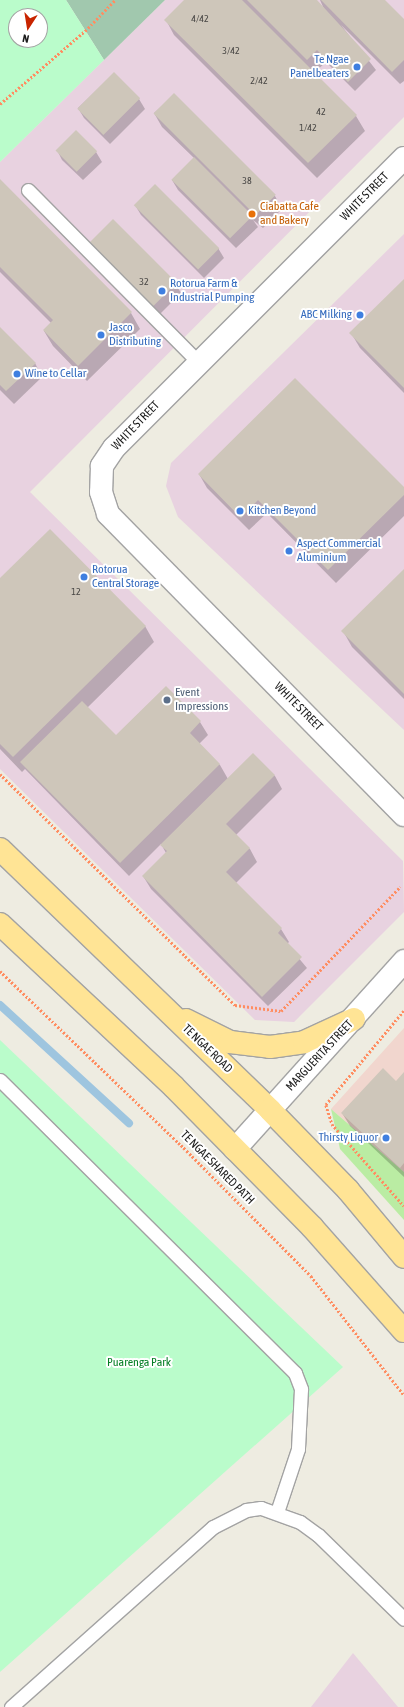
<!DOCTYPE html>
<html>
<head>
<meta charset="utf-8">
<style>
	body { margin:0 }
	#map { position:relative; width:404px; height:1707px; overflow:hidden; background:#eeece1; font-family:"Asap Condensed",sans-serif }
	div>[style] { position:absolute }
	.commercial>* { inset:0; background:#f1d6ce }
	.industrial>* { inset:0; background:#e8d2e0 }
	.grass>* { inset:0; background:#baeca3 }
	.cemetery>* { inset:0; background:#a1c8ae }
	.park>* { inset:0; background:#bafccb }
	.shadow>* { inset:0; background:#0003 }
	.stream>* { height:8px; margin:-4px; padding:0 4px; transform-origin:4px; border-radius:4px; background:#9ec5df }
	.building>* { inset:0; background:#cec6ba; transform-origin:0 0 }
	.path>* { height:2.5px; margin-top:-1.25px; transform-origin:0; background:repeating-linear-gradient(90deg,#ff8d61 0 2px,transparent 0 4px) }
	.roads { filter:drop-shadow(1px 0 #a3a3a3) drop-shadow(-1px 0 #a3a3a3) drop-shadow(0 1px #a3a3a3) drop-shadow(0 -1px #a3a3a3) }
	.service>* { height:13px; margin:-6.5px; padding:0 6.5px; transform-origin:6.5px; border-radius:6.5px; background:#fff }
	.minor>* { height:22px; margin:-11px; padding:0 11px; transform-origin:11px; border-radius:11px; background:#fff }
	.primary>* { height:22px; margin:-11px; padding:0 11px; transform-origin:11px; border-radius:11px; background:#ffe495 }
	.dots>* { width:11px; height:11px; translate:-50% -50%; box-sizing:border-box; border:2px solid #fff; border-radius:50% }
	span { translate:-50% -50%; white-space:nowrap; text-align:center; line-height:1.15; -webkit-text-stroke:4px #fff; paint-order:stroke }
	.number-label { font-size:10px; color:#484644 }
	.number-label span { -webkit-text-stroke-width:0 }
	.shop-label { font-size:12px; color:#366cbe }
	.right { translate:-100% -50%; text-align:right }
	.left { translate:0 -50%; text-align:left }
	.street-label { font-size:12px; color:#1c1c1c }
	.food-label { font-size:12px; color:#c56008 }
	.service-label { font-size:12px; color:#4e5e75 }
	.park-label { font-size:12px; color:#057f25 }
	.north { position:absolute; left:8px; top:8px; width:40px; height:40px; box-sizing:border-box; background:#fff; border:1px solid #a4a4a4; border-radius:50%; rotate:192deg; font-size:11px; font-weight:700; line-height:16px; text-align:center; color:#1c1c1c }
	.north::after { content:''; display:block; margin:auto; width:14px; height:18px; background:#c82400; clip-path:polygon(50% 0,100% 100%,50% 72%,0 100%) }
</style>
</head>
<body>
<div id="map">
	<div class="commercial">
		<i style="clip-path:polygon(404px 1028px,404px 1172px,331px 1109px)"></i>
	</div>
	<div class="industrial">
		<i style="clip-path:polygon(165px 0,404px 0,404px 117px,30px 492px,403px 861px,404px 912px,294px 1022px,255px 1020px,0 769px,0 162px)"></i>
		<i style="clip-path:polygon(404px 234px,404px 730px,178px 517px,166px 486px,171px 463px)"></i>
		<i style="clip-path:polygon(353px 1653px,398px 1707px,311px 1707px)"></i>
	</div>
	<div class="grass">
		<i style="clip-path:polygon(331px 1109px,404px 1172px,404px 1220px,340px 1149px)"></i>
	</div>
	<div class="cemetery">
		<i style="clip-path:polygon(66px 0,165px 0,104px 60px)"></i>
	</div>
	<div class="park">
		<i style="clip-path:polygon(evenodd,0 0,66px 0,104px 60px,0 162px,0 0,16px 16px,40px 16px,40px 40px,16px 40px,16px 16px)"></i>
		<i style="clip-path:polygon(0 1040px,343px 1367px,0 1672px)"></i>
	</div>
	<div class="shadow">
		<i style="clip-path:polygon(185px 0,316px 0,324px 9px,320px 0,383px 0,404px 21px,404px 81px,400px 84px,341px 25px,376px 70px,355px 91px,326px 62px,314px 73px,356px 116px,365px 131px,317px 178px,174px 35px,166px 20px)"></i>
		<i style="clip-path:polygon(114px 73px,139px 99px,145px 109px,110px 144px,84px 118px,78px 108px)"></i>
		<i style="clip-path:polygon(174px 95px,275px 196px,282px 209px,263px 228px,253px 220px,258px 227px,236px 248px,178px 190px,172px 180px,194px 158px,162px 127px,154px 113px)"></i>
		<i style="clip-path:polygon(57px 150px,96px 152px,102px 162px,83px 180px,62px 160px)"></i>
		<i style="clip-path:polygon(0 181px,131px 313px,140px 329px,87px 381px,53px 346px,44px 331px,51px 323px,0 272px)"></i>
		<i style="clip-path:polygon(135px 205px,218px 248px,224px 258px,204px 278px,141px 215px)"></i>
		<i style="clip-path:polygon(95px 254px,175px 283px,181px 293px,158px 316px)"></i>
		<i style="clip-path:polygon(404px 280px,404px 393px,360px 348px,351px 333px)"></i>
		<i style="clip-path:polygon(0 328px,35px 363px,42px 377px,14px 404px,0 390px)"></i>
		<i style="clip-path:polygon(199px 474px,404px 489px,404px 516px,336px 583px,267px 513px,249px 530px,207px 488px)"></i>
		<i style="clip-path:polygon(404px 570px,404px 699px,352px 647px,343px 631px)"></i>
		<i style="clip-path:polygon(0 580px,145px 626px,154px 642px,87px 708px,116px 736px,166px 687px,200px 722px,208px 735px,199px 744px,220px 765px,228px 779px,253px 754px,275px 776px,282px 789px,236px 835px,250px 849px,257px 862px,236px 883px,281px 929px,289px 942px,287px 944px,307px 968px,268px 1006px,151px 889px,143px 876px,166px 853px,161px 844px,129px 876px,25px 769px,22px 772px,0 749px)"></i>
		<i style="clip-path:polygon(404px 1074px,404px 1177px,350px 1126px,342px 1113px,396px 1082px)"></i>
	</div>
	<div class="stream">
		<i style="left:0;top:1005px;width:175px;rotate:42.5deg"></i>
	</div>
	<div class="building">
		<i style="clip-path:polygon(184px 0,242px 0,357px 115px,308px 163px,164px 20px)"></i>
		<i style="clip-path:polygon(247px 0,317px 0,371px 59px,348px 82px,317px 50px,307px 60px)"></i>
		<i style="clip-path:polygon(321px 0,385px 0,404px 19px,404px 60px,392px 72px)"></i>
		<i style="left:114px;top:72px;width:37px;height:52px;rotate:45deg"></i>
		<i style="left:174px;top:93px;width:144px;height:29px;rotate:45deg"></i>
		<i style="left:76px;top:130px;width:30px;height:29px;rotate:45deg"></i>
		<i style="left:194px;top:157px;width:83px;height:32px;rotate:45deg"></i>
		<i style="clip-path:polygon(0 179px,132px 312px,78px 366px,43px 330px,53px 320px,0 267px)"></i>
		<i style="left:155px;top:184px;width:91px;height:30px;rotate:45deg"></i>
		<i style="left:113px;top:219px;width:90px;height:35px;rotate:45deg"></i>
		<i style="clip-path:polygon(404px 279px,404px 388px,349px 333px)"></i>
		<i style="clip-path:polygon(0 327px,36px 363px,6px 391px,0 385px)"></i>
		<i style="clip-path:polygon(295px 378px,404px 487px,404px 495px,328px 570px,258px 500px,241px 518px,198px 474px)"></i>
		<i style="clip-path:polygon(50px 529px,146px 626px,13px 757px,0 744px,0 578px)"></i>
		<i style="clip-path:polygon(404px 569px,404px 694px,341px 631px)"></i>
		<i style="clip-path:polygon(166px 686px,201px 721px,190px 733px,220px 764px,120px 863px,20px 762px,82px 701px,116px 735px)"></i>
		<i style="clip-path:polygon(253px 753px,275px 775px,226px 824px,250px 848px,226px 872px,282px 928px,278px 933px,302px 957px,262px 997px,142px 876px,167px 851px,160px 845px)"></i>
		<i style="clip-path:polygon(383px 1068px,396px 1081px,404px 1072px,404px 1163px,400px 1168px,341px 1113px)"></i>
	</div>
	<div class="path">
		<i style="left:0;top:104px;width:112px;rotate:-40.7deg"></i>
		<i style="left:85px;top:31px;width:43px;rotate:-45.9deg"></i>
		<i style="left:0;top:774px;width:330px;rotate:44.5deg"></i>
		<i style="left:235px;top:1005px;width:46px;rotate:7.4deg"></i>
		<i style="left:281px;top:1011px;width:172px;rotate:-46.2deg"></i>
		<i style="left:0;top:971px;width:251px;rotate:43.9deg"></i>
		<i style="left:181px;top:1145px;width:185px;rotate:45.2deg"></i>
		<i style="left:311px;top:1276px;width:151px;rotate:52deg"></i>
		<i style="left:404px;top:1011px;width:122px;rotate:129.7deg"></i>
		<i style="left:326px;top:1105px;width:20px;rotate:72deg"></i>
		<i style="left:332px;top:1124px;width:109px;rotate:48.7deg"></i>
	</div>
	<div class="roads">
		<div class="service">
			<i style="left:28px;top:190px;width:243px;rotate:45.3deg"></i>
			<i style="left:0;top:1080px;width:416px;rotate:44.8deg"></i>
			<i style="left:295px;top:1373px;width:17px;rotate:69deg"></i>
			<i style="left:301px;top:1389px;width:60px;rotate:92.9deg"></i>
			<i style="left:298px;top:1449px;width:66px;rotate:108.4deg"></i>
			<i style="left:11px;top:1707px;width:271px;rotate:-41.7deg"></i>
			<i style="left:213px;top:1527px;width:37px;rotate:-27deg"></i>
			<i style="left:246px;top:1510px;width:15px;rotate:-8deg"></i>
			<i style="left:261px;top:1508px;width:41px;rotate:19.7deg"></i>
			<i style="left:300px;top:1522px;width:22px;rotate:36deg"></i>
			<i style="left:318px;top:1535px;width:120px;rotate:44.3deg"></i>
		</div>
		<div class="minor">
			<i style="left:404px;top:158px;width:410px;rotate:135deg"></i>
			<i style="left:114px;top:448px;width:22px;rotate:124deg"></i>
			<i style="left:102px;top:466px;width:26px;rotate:92deg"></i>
			<i style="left:101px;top:492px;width:23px;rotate:72deg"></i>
			<i style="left:108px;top:514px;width:422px;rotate:45.5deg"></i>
			<i style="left:235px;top:1149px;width:253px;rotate:-48deg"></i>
		</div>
		<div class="primary">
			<i style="left:0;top:849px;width:376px;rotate:44deg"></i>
			<i style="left:270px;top:1110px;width:112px;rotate:45.7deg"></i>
			<i style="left:348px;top:1190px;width:87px;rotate:50.1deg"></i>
			<i style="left:0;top:924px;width:238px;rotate:43.1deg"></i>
			<i style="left:174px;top:1087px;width:197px;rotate:45.4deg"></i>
			<i style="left:312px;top:1227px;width:139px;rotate:48.5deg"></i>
			<i style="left:186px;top:1020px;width:49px;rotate:26.6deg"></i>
			<i style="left:230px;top:1042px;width:40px;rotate:7.1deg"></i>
			<i style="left:270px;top:1047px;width:34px;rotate:-8deg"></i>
			<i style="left:304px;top:1042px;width:55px;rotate:-24.7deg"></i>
		</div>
	</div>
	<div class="dots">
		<i style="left:357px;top:67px;background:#3f7fe0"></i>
		<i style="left:252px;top:214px;background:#e8710a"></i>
		<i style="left:162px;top:291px;background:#3f7fe0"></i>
		<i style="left:360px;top:315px;background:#3f7fe0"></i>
		<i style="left:101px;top:335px;background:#3f7fe0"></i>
		<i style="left:17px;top:374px;background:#3f7fe0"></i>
		<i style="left:240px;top:511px;background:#3f7fe0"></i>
		<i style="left:289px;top:551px;background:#3f7fe0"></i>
		<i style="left:84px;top:577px;background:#3f7fe0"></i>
		<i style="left:167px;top:700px;background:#5c6f8a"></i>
		<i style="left:386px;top:1138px;background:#3f7fe0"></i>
	</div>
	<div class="number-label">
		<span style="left:200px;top:19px">4/42</span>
		<span style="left:231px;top:51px">3/42</span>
		<span style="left:259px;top:81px">2/42</span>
		<span style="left:321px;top:112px">42</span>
		<span style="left:308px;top:128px">1/42</span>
		<span style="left:247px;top:181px">38</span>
		<span style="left:144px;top:282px">32</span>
		<span style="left:76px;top:592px">12</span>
	</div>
	<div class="shop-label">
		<span class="right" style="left:349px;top:67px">Te Ngae<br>Panelbeaters</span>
		<span class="left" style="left:170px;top:291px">Rotorua Farm &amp;<br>Industrial Pumping</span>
		<span class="right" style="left:352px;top:315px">ABC Milking</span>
		<span class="left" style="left:109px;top:335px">Jasco<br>Distributing</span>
		<span class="left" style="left:25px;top:374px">Wine to Cellar</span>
		<span class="left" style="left:248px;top:511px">Kitchen Beyond</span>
		<span class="left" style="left:297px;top:551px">Aspect Commercial<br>Aluminium</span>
		<span class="left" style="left:92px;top:577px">Rotorua<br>Central Storage</span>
		<span class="right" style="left:378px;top:1138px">Thirsty Liquor</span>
	</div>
	<div class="street-label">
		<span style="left:365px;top:197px;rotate:-45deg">WHITE STREET</span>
		<span style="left:136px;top:426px;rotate:-46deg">WHITE STREET</span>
		<span style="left:298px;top:707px;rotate:45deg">WHITE STREET</span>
		<span style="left:207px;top:1049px;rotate:44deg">TE NGAE ROAD</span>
		<span style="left:320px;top:1056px;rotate:-47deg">MARGUERITA STREET</span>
		<span style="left:217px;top:1168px;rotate:45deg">TE NGAE SHARED PATH</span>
	</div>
	<div class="food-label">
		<span class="left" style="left:260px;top:214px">Ciabatta Cafe<br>and Bakery</span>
	</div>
	<div class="service-label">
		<span class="left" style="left:175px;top:700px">Event<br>Impressions</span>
	</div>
	<div class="park-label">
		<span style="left:139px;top:1363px">Puarenga Park</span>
	</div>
	<div class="north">N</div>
</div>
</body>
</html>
